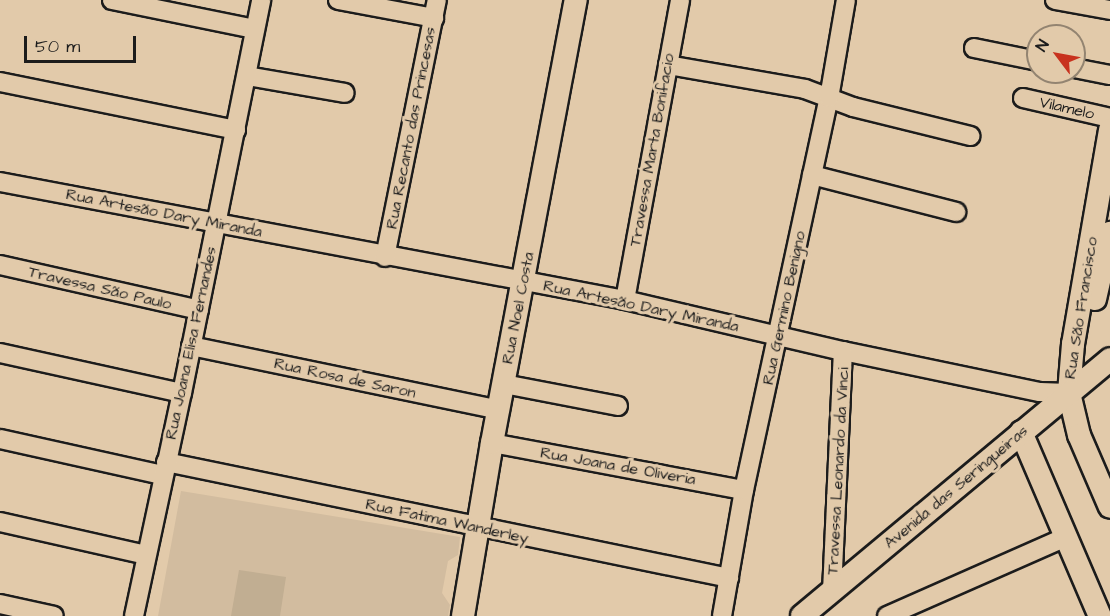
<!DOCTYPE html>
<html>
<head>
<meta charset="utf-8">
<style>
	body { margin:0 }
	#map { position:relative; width:1110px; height:616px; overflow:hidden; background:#e2caaa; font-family:"Architects Daughter",sans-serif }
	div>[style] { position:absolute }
	.built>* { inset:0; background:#d2bc9f }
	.green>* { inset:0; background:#c1ae92 }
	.roads { filter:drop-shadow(2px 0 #1c1c1c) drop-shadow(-2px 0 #1c1c1c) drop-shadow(0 2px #1c1c1c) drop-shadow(0 -2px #1c1c1c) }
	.minor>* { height:18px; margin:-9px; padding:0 9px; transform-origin:9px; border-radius:9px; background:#e2caaa }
	.tertiary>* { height:22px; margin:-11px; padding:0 11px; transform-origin:11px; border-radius:11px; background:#e2caaa }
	span { translate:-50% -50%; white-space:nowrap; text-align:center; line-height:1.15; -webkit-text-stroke:6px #e2caaa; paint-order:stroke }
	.street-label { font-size:16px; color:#1c1c1c }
	.north { position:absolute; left:1026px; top:24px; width:60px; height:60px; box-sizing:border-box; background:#e2caaa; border:2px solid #938471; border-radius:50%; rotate:302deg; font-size:16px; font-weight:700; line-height:24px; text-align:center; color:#1c1c1c }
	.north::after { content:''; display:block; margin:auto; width:21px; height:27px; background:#c8321e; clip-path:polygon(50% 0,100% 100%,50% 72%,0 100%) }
	.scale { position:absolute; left:24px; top:36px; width:112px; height:27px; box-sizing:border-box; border:3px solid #1c1c1c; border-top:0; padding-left:8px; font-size:18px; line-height:21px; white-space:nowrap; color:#1c1c1c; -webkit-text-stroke:4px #e2caaa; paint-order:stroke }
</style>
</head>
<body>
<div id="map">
	<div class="built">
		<i style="clip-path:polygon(181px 491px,460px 537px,458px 555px,448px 561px,442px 593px,450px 605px,448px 616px,158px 616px)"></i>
	</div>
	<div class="green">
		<i style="clip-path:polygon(239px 570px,286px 577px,280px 616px,231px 616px)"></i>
	</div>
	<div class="roads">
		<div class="minor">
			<i style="left:112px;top:0;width:146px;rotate:11.5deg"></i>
			<i style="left:338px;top:0;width:98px;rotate:10.6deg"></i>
			<i style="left:1055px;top:0;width:56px;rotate:10.3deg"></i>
			<i style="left:974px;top:48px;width:65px;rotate:11.5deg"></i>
			<i style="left:668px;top:65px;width:139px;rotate:9.9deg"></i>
			<i style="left:805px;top:89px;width:51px;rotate:20.6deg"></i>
			<i style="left:853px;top:107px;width:121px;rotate:13.9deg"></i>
			<i style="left:1074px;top:68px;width:37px;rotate:11deg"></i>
			<i style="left:247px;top:76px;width:99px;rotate:9.8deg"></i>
			<i style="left:0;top:82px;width:241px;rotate:11.5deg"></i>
			<i style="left:1023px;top:98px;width:89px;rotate:12.9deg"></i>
			<i style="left:812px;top:175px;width:149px;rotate:14.4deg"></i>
			<i style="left:0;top:182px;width:636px;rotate:10.69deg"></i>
			<i style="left:625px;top:300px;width:224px;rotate:13.2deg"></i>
			<i style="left:843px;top:351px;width:201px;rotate:11.8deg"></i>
			<i style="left:1040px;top:392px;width:29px;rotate:2deg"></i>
			<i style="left:385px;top:257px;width:262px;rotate:-78.6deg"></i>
			<i style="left:0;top:265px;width:204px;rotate:12.7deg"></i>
			<i style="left:625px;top:300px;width:305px;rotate:-79.6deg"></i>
			<i style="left:191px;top:346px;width:315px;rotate:11.7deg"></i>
			<i style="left:0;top:353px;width:186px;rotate:12.4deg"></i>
			<i style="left:504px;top:384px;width:116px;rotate:10.9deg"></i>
			<i style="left:0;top:439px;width:167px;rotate:12.5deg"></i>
			<i style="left:492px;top:443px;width:256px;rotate:10.6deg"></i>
			<i style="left:166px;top:462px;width:575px;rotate:11.64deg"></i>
			<i style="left:0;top:522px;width:150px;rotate:12.7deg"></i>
			<i style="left:832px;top:592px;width:241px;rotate:-87.4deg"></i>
			<i style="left:0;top:604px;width:55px;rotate:12.5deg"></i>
			<i style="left:134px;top:616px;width:228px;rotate:-77.9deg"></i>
			<i style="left:182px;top:393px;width:401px;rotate:-78.6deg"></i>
			<i style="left:722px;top:616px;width:128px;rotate:-80.1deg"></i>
			<i style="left:744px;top:490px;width:401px;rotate:-77.8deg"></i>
			<i style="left:829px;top:98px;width:99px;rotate:-80.2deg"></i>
			<i style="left:887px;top:616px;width:196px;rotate:-23.8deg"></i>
		</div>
		<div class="tertiary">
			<i style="left:1110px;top:130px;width:217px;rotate:99.8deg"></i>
			<i style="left:1073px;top:344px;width:49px;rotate:94.7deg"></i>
			<i style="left:1069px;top:393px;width:43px;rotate:76.6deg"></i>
			<i style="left:1079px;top:435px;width:78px;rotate:66.7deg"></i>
			<i style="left:1095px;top:299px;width:68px;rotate:-77.2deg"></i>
			<i style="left:1021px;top:432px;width:200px;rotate:66.8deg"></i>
			<i style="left:463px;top:616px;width:175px;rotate:-80.5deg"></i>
			<i style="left:492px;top:443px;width:451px;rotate:-79.3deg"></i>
			<i style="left:802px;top:616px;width:401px;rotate:-39.8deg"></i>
		</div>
	</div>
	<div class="street-label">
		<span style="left:1067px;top:108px;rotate:13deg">Vilamelo</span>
		<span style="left:411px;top:128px;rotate:-79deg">Rua Recanto das Princesas</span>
		<span style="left:652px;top:150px;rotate:-80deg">Travessa Marta Bonifacio</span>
		<span style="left:164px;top:213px;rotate:11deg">Rua Artesão Dary Miranda</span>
		<span style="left:100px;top:288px;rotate:13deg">Travessa São Paulo</span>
		<span style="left:641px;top:306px;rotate:12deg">Rua Artesão Dary Miranda</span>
		<span style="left:518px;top:308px;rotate:-79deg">Rua Noel Costa</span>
		<span style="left:784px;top:308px;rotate:-78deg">Rua Germino Benigno</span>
		<span style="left:1081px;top:308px;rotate:-81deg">Rua São Francisco</span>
		<span style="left:191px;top:343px;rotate:-78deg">Rua Joana Elisa Fernandes</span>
		<span style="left:345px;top:378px;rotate:12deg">Rua Rosa de Saron</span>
		<span style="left:618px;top:466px;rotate:10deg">Rua Joana de Oliveria</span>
		<span style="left:838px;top:471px;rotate:-87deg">Travessa Leonardo da Vinci</span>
		<span style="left:956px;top:487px;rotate:-40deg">Avenida das Seringueiras</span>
		<span style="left:447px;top:521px;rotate:12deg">Rua Fatima Wanderley</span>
	</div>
	<div class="north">N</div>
	<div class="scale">50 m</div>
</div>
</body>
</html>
